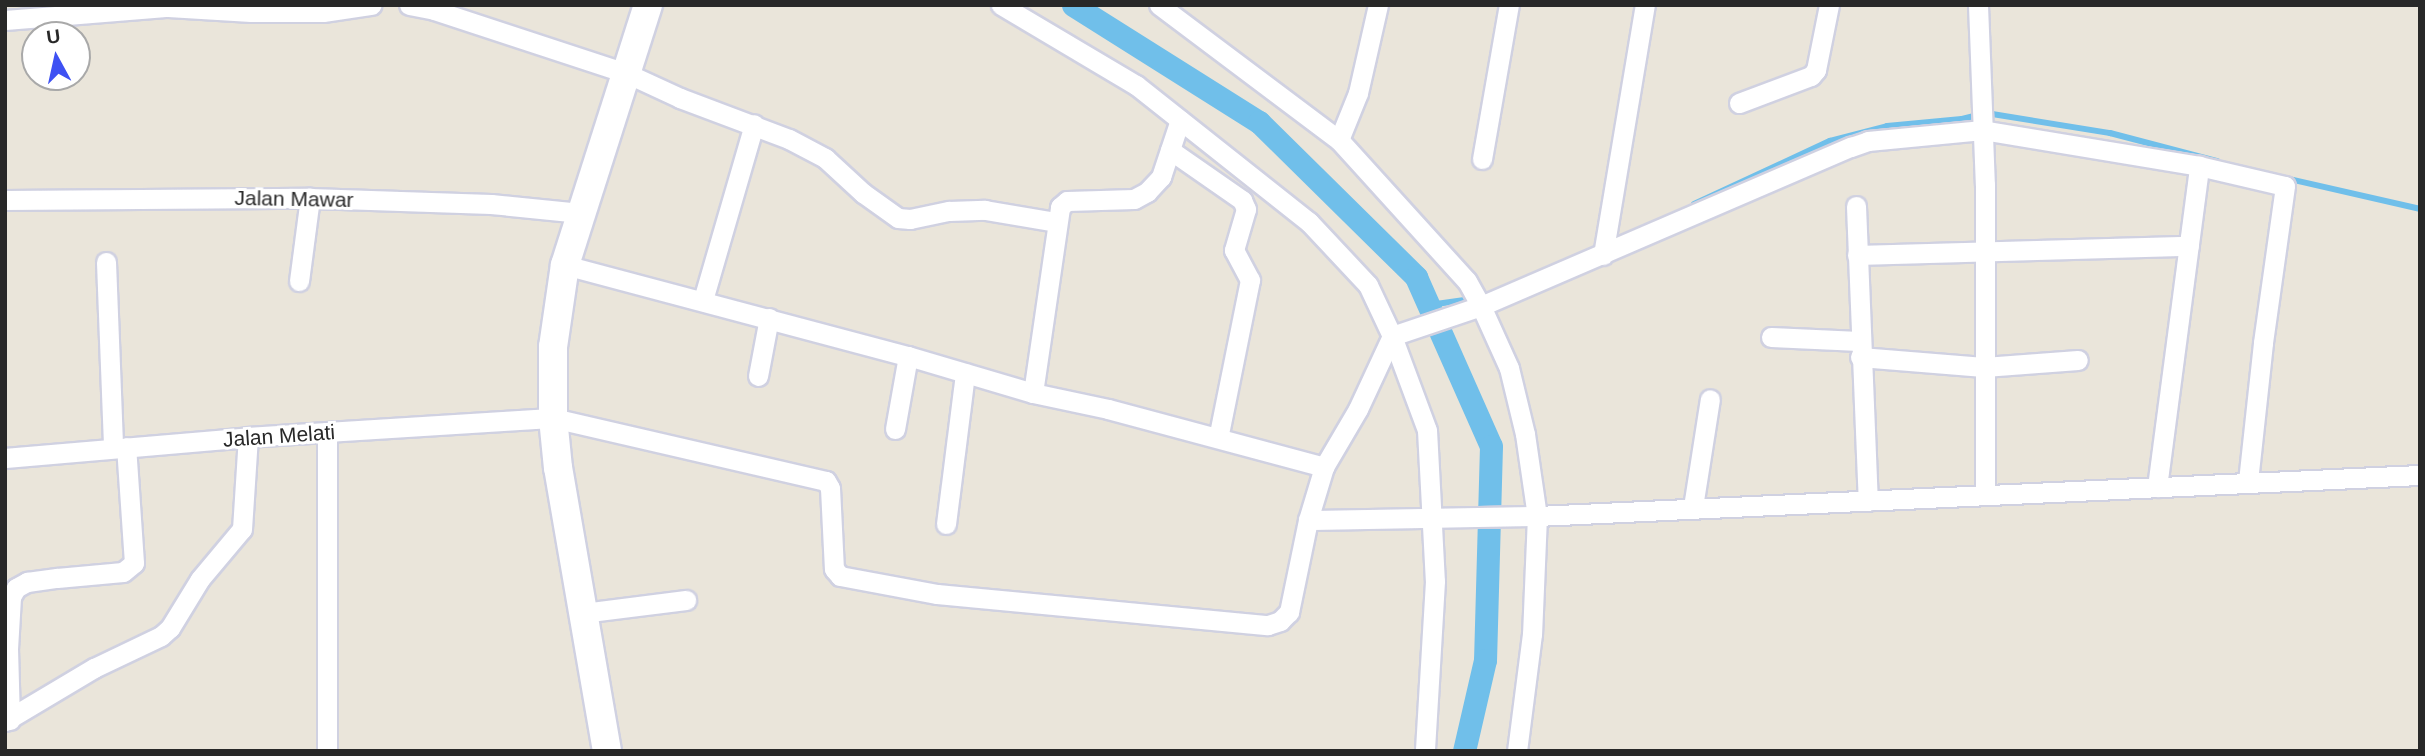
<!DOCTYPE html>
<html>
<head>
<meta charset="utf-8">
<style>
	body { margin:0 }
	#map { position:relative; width:2425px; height:756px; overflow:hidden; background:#eae5da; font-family:Arial,sans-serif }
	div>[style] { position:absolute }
	.stream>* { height:6px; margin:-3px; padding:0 3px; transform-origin:3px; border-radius:3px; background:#70bfea }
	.canal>* { height:23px; margin:-11.5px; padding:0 11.5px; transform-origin:11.5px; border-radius:11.5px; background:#70bfea }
	.roads { filter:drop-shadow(2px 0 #d0d1e1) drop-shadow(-2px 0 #d0d1e1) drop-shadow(0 2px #d0d1e1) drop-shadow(0 -2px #d0d1e1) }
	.street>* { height:19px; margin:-9.5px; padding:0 9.5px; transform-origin:9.5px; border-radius:9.5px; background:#fff }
	.secondary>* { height:28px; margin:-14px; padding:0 14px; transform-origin:14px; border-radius:14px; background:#fff }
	span { translate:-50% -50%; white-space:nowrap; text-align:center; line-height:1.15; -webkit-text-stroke:6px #fff; paint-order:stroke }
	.street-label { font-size:21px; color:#282828 }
	.frame { position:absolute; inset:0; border:7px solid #282828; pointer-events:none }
	.north { position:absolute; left:21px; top:21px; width:70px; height:70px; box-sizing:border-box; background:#fff; border:2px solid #a9a9a9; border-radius:50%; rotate:352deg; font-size:19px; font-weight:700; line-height:28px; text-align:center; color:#282828 }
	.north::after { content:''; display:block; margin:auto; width:24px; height:32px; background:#3e51f3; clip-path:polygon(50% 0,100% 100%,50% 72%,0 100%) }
</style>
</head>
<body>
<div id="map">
	<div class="stream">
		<i style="left:2285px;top:178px;width:139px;rotate:12.9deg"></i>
		<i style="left:1694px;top:204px;width:150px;rotate:-24.9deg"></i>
		<i style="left:1830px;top:141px;width:59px;rotate:-14.7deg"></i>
		<i style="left:1887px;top:126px;width:75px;rotate:-5.3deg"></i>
		<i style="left:1962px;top:119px;width:25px;rotate:-14deg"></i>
		<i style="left:1986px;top:113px;width:126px;rotate:9.2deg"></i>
		<i style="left:2110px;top:133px;width:111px;rotate:14.7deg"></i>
		<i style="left:1429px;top:305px;width:34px;rotate:-8deg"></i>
	</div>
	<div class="canal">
		<i style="left:1073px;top:5px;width:220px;rotate:32.2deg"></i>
		<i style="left:1259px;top:122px;width:221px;rotate:44.6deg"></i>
		<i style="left:1416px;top:277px;width:185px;rotate:66.1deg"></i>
		<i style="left:1491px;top:446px;width:214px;rotate:91.6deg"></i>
		<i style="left:1485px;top:660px;width:93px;rotate:103deg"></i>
	</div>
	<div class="roads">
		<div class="street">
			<i style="left:409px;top:5px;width:25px;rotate:11deg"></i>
			<i style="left:434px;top:10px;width:202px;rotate:18.2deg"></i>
			<i style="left:626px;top:73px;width:60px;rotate:24.8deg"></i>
			<i style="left:680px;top:98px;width:116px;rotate:20.6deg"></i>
			<i style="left:789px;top:139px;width:41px;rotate:27.8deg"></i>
			<i style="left:825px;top:158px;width:52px;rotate:42.6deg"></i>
			<i style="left:863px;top:193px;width:43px;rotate:35.5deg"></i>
			<i style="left:898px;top:218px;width:12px;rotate:5deg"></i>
			<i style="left:910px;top:219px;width:40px;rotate:-12deg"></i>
			<i style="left:949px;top:211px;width:36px;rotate:-2deg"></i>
			<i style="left:985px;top:210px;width:72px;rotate:9.6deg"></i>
			<i style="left:1001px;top:5px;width:157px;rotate:30.7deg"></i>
			<i style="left:1136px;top:85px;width:221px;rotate:38.4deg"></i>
			<i style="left:1309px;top:222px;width:86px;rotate:46.9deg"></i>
			<i style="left:1368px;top:285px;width:56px;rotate:64.8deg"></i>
			<i style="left:1392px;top:336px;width:100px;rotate:69.6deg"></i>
			<i style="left:1427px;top:430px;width:151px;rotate:87deg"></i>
			<i style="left:1435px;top:581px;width:170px;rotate:93.4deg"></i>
			<i style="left:1159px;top:5px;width:225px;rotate:36.9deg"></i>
			<i style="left:1339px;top:140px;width:190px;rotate:47.8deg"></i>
			<i style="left:1467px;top:281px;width:29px;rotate:61deg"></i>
			<i style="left:1481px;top:306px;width:68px;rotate:65.7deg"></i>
			<i style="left:1509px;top:368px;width:68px;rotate:76.4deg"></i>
			<i style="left:1525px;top:434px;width:83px;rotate:81.7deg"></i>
			<i style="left:1537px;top:516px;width:118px;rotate:92.4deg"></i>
			<i style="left:1532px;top:634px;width:118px;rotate:97.3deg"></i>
			<i style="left:1978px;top:5px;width:180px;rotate:87.8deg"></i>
			<i style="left:1985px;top:185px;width:310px;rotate:90deg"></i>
			<i style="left:5px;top:20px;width:164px;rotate:-4.6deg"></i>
			<i style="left:168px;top:7px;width:83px;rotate:3.4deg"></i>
			<i style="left:251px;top:12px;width:72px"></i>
			<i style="left:323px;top:12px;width:49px;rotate:-8.3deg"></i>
			<i style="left:1739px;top:103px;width:77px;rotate:-20.6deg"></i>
			<i style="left:1811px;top:76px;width:8px;rotate:-50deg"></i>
			<i style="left:1816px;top:70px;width:66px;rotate:-78.7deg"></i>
			<i style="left:1339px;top:140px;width:51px;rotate:-68deg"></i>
			<i style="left:1358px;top:93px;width:90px;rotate:-77.2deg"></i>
			<i style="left:1170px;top:150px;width:88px;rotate:34.8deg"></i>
			<i style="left:1242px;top:200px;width:10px;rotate:66deg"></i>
			<i style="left:1246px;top:209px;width:43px;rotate:106.3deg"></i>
			<i style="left:1234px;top:250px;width:34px;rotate:62deg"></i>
			<i style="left:1250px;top:280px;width:161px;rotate:101.4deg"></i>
			<i style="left:1482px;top:159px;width:156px;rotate:-80.1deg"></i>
			<i style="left:5px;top:200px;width:305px;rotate:-0.4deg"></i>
			<i style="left:310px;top:198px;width:181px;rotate:1.9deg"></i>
			<i style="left:491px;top:204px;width:90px;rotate:5.7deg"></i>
			<i style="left:1856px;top:206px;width:295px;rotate:87.7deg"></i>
			<i style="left:1603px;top:255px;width:254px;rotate:-80.5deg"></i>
			<i style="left:1857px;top:255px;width:332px;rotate:-1.6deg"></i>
			<i style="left:106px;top:262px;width:186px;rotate:87.8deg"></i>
			<i style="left:565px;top:265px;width:355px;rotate:14.9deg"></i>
			<i style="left:908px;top:356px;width:130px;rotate:16.5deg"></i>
			<i style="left:1033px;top:393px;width:77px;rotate:12deg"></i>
			<i style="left:1108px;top:409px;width:224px;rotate:15deg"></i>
			<i style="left:1324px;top:467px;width:55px;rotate:106.8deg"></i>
			<i style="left:1308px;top:520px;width:229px;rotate:-1deg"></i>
			<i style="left:1537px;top:516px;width:884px;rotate:-2.66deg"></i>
			<i style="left:299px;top:281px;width:84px;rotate:-82.5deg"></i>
			<i style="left:703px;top:300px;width:183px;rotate:-73.8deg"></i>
			<i style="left:1771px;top:337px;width:88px;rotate:2.6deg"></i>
			<i style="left:1860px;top:357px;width:124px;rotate:4.6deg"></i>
			<i style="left:1984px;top:367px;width:94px;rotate:-4.3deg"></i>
			<i style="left:758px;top:376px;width:59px;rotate:-79.3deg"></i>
			<i style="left:1033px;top:393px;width:188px;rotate:-81.7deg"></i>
			<i style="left:1060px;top:207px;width:9px;rotate:-41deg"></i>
			<i style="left:1067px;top:201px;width:67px;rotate:-1.7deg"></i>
			<i style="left:1134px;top:199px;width:15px;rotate:-28deg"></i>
			<i style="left:1147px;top:192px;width:21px;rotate:-47deg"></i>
			<i style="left:1161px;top:177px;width:60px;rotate:-71.6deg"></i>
			<i style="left:895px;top:429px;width:74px;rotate:-79.9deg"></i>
			<i style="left:327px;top:433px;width:318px;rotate:90deg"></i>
			<i style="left:5px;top:458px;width:244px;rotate:-4.9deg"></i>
			<i style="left:248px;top:437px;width:306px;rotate:-3.6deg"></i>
			<i style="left:553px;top:418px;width:280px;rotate:13deg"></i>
			<i style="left:826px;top:481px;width:8px;rotate:60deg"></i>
			<i style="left:830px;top:488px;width:81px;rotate:87.2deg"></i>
			<i style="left:834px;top:569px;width:9px;rotate:49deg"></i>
			<i style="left:840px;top:576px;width:99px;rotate:10.5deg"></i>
			<i style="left:937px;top:594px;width:332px;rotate:5.4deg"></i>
			<i style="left:1268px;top:625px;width:13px;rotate:-18deg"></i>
			<i style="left:1280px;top:621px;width:13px;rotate:-45deg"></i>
			<i style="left:1289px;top:612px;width:94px;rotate:-78.3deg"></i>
			<i style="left:1324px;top:467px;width:67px;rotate:-59.6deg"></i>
			<i style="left:1358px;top:409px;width:81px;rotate:-65deg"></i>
			<i style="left:1392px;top:336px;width:94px;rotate:-18.6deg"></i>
			<i style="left:1481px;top:306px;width:403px;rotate:-23.3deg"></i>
			<i style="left:1851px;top:147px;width:18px;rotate:-19deg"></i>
			<i style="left:1868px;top:141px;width:115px;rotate:-5.5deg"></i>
			<i style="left:1982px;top:130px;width:220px;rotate:9.4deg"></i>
			<i style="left:2199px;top:166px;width:88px;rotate:13.1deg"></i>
			<i style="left:2285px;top:186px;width:159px;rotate:98deg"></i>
			<i style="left:2263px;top:343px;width:139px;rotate:96.2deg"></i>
			<i style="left:2157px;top:487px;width:324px;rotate:-82.5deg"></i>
			<i style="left:1693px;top:507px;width:109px;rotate:-81.1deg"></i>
			<i style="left:946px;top:524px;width:152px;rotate:-82.8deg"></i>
			<i style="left:583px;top:613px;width:104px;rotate:-7.2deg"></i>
			<i style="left:10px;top:720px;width:71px;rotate:-91.6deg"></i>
			<i style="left:8px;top:649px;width:52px;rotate:-86.7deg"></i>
			<i style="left:11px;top:597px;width:10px;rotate:-61deg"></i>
			<i style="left:16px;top:588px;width:13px;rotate:-29deg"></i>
			<i style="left:27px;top:582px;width:30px;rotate:-8deg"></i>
			<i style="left:57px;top:578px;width:66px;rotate:-5.2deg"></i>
			<i style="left:123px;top:572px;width:14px;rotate:-39deg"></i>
			<i style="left:134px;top:563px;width:116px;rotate:-93.9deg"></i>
			<i style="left:5px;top:721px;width:104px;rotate:-30.8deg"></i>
			<i style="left:94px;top:668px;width:74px;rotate:-25.5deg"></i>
			<i style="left:161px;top:636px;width:12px;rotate:-42deg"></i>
			<i style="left:170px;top:628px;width:57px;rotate:-58.5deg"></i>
			<i style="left:200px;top:579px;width:65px;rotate:-50deg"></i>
			<i style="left:242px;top:529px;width:92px;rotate:-86.3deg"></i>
		</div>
		<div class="secondary">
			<i style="left:607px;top:751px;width:287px;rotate:-99.8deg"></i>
			<i style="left:558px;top:468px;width:50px;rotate:-95.7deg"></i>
			<i style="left:553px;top:418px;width:71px;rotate:-90deg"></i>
			<i style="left:553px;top:347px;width:83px;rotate:-81.7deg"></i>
			<i style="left:565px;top:265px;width:273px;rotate:-72.3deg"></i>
		</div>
	</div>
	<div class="street-label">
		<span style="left:294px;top:199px;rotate:1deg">Jalan Mawar</span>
		<span style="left:279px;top:436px;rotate:-4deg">Jalan Melati</span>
	</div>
	<div class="frame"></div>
	<div class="north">U</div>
</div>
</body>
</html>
